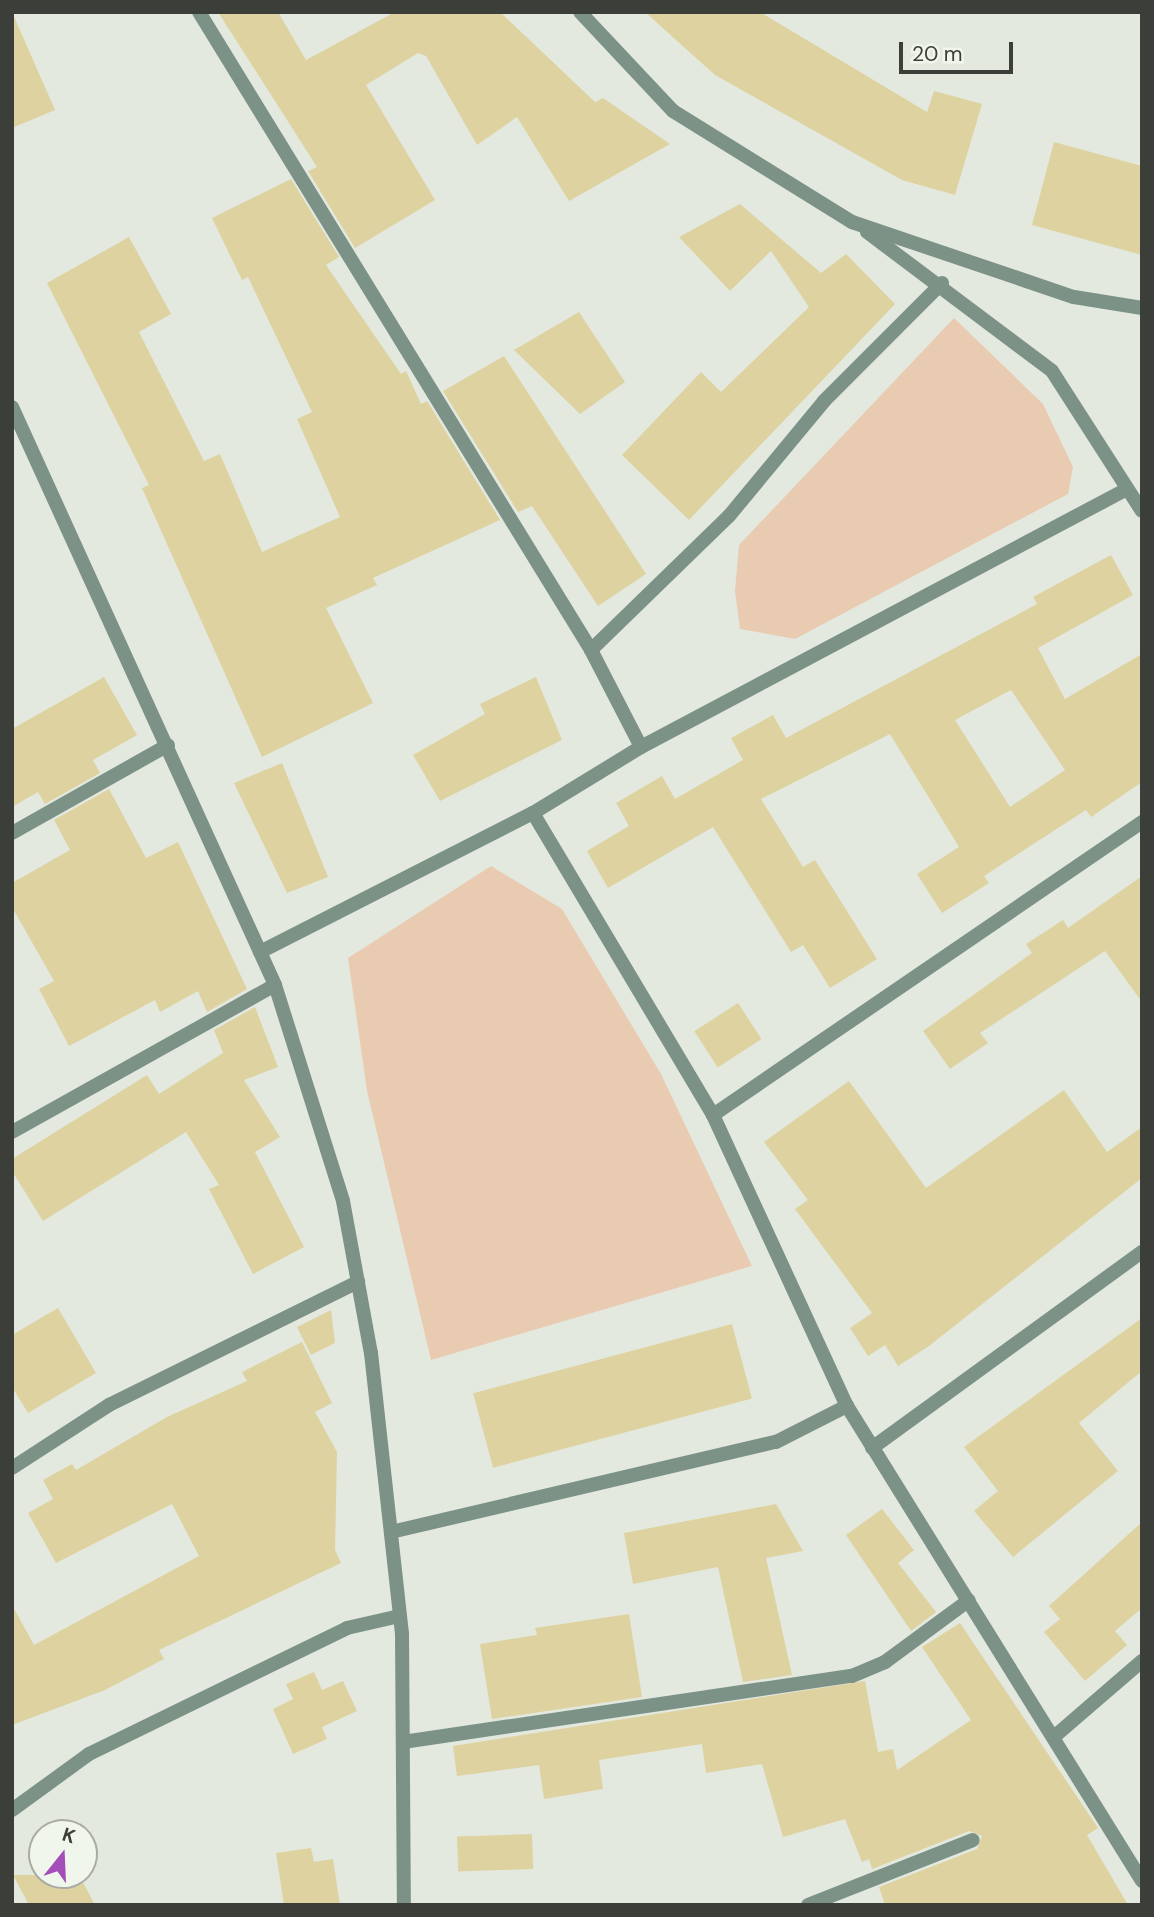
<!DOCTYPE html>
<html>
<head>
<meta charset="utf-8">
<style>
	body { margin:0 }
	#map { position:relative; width:1154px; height:1917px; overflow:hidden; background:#e3e9df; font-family:"DM Sans",sans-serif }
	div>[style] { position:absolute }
	.green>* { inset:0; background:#e9cbb2 }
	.building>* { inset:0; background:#ded2a0; transform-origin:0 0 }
	.minor>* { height:14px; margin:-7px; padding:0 7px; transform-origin:7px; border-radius:7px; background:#7c9287 }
	.tertiary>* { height:14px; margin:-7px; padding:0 7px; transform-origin:7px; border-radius:7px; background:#7c9287 }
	span { translate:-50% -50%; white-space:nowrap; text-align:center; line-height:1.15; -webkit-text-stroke:7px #f1f6ec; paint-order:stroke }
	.frame { position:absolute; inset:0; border:14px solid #3c3e3a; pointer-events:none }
	.north { position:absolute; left:28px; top:1819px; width:70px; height:70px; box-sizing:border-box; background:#f1f6ec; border:2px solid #a9aca5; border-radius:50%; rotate:18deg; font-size:19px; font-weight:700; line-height:28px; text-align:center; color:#3c3e3a }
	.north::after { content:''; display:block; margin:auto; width:24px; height:32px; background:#a54db9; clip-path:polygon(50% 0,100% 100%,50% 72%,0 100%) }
	.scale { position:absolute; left:899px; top:42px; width:114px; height:32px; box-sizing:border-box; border:4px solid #3c3e3a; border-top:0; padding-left:9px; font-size:21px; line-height:24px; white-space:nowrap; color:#3c3e3a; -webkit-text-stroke:5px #f1f6ec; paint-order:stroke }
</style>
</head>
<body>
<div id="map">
	<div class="green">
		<i style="clip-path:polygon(954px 318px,1043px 404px,1073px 467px,1068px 494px,795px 639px,740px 629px,735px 591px,739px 545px)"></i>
		<i style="clip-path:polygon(491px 866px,562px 909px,661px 1074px,752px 1266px,431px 1360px,367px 1091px,348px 958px)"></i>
	</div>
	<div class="building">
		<i style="clip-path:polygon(12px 12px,55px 110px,12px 128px)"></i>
		<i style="clip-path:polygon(218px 12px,278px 12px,306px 60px,395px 12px,500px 12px,595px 102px,603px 98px,670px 144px,569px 201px,517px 117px,477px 145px,426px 56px,418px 53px,366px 85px,435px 200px,355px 248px,308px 171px,317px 167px)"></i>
		<i style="clip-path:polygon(645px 12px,760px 12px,927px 112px,934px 91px,982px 104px,955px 195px,902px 180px,715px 75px)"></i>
		<i style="clip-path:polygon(1054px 142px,1142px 166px,1142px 255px,1032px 225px)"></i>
		<i style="clip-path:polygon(291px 179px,339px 257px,326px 265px,401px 374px,406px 371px,421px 404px,427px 401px,500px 520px,373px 578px,377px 585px,326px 608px,373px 703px,262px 757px,142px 488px,149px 485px,47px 283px,129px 237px,171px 314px,139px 332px,204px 461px,220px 454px,262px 552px,340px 517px,297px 419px,312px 412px,248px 277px,242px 280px,212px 218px)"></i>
		<i style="clip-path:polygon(740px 204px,821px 273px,846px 254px,895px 304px,689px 520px,622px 455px,701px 372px,721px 392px,809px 307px,771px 251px,730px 291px,679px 237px)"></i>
		<i style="clip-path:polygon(579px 312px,625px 382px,580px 414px,514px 350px)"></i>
		<i style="clip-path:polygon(504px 356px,646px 574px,598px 606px,532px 506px,518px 512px,443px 391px)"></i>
		<i style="clip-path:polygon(evenodd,1111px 555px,1133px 595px,1038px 648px,1065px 699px,1142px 654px,1142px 782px,1091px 817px,1086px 810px,984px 876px,989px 883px,942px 913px,917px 874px,959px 847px,890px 734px,761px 799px,803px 867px,815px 860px,877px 959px,830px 988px,803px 945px,791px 952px,713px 827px,608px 888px,587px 851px,629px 826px,616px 803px,662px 776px,675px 799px,743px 760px,731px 738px,773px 715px,786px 738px,1037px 604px,1033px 597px,1111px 555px,1011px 690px,1065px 770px,1010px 807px,955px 720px,1011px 690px)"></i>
		<i style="clip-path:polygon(104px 677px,137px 735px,93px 760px,100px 773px,45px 804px,38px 792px,12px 807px,12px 729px)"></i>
		<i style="clip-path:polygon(536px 677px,562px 740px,440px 801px,413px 755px,485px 714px,480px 704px)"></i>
		<i style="clip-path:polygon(282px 763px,328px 877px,287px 893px,234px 783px)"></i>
		<i style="clip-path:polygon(109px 789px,146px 858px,178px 842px,247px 989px,207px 1012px,198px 991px,160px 1012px,155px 1000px,69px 1046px,39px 989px,54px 981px,12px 907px,12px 883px,70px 850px,54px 820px)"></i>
		<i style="clip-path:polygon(1142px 876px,1142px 1002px,1105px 951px,980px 1033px,988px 1043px,950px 1069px,923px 1031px,1032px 953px,1026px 944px,1063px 920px,1068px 928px)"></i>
		<i style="left:738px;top:1003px;width:43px;height:52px;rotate:57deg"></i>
		<i style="clip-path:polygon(255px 1007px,278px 1067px,244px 1080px,280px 1137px,255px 1152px,304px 1247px,253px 1274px,209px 1189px,219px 1185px,186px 1132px,43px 1221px,12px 1171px,12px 1159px,147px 1075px,159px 1094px,223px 1053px,214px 1030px)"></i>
		<i style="clip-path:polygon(849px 1081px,926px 1188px,1064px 1090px,1107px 1152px,1142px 1127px,1142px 1178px,929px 1346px,898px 1366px,885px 1345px,868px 1356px,850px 1328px,872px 1313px,795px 1209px,808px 1200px,764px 1142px)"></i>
		<i style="clip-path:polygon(58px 1308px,96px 1373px,28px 1413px,12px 1387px,12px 1335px)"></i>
		<i style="clip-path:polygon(331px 1310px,335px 1343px,311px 1355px,297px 1327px)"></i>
		<i style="clip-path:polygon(1142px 1318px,1142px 1371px,1079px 1423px,1118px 1471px,1013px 1557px,974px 1511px,998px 1491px,964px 1447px)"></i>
		<i style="left:732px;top:1324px;width:77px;height:268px;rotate:75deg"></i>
		<i style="clip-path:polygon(302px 1342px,332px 1403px,315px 1412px,337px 1452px,335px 1550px,341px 1563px,159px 1650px,164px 1659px,105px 1690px,12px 1725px,12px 1605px,34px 1645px,199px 1556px,172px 1504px,56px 1563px,28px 1513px,53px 1499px,43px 1480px,72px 1464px,76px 1470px,167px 1417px,247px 1381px,242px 1372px)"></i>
		<i style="clip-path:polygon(776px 1504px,803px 1551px,766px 1558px,792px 1675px,743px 1682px,718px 1567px,633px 1584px,624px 1533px)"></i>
		<i style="clip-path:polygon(882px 1509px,914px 1550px,898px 1563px,936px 1612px,911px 1631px,846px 1535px)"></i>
		<i style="clip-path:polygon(1142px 1522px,1142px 1608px,1115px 1631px,1127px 1645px,1085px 1681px,1044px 1632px,1060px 1619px,1049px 1606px)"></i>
		<i style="clip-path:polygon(629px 1614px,642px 1697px,492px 1719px,480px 1644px,537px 1635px,535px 1628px)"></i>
		<i style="clip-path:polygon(960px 1623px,1098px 1828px,1087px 1835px,1128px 1905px,885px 1905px,879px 1887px,977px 1849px,982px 1836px,969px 1831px,872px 1869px,869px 1859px,862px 1862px,845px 1819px,783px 1837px,762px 1764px,706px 1773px,702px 1744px,599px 1760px,603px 1789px,544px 1799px,539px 1765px,457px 1776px,453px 1746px,865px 1681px,878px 1752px,893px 1749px,897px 1770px,971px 1720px,922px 1647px)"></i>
		<i style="clip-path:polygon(314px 1672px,322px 1690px,343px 1681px,357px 1711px,322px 1727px,327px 1739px,293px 1754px,273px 1709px,293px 1699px,286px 1684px)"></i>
		<i style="left:532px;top:1834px;width:35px;height:75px;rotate:88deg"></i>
		<i style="clip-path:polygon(311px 1848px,314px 1862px,333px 1859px,340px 1905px,284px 1905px,276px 1853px)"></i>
		<i style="clip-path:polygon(13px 1875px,79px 1875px,95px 1905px,29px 1905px)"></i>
	</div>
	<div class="minor">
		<i style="left:199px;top:12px;width:749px;rotate:58.43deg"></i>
		<i style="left:591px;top:650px;width:109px;rotate:62.7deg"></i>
		<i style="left:12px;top:407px;width:635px;rotate:65.53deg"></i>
		<i style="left:275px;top:985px;width:226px;rotate:72.5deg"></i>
		<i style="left:343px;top:1201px;width:155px;rotate:79.6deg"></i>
		<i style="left:371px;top:1353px;width:283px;rotate:83.7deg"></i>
		<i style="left:402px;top:1634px;width:271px;rotate:89.6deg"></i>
		<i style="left:591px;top:650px;width:192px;rotate:-44.2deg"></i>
		<i style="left:729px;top:516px;width:149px;rotate:-50.4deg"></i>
		<i style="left:824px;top:401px;width:167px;rotate:-45deg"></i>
		<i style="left:533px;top:813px;width:352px;rotate:59.2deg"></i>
		<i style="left:713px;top:1115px;width:320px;rotate:65.3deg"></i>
		<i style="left:847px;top:1406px;width:559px;rotate:58.16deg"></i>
		<i style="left:12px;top:833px;width:179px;rotate:-29.4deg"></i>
		<i style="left:260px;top:952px;width:306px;rotate:-27deg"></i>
		<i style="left:533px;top:813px;width:127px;rotate:-31.4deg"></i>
		<i style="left:641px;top:747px;width:550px;rotate:-27.96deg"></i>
		<i style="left:713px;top:1115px;width:520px;rotate:-34.33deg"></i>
		<i style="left:12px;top:1132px;width:301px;rotate:-29.2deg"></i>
		<i style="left:872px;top:1448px;width:334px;rotate:-36deg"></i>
		<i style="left:12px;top:1468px;width:116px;rotate:-33deg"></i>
		<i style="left:109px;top:1405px;width:278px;rotate:-26.3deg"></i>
		<i style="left:391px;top:1532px;width:395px;rotate:-13.2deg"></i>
		<i style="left:776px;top:1442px;width:80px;rotate:-26.9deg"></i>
		<i style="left:1055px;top:1736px;width:115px;rotate:-40.8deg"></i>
		<i style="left:403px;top:1742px;width:454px;rotate:-8.4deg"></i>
		<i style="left:852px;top:1676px;width:36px;rotate:-23deg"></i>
		<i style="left:885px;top:1662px;width:104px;rotate:-36.4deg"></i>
		<i style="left:12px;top:1810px;width:95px;rotate:-36deg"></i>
		<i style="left:89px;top:1754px;width:287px;rotate:-26deg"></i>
		<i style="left:347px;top:1628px;width:54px;rotate:-12.8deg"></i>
		<i style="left:808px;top:1905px;width:177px;rotate:-21.5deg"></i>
	</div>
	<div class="tertiary">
		<i style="left:580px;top:12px;width:136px;rotate:46.8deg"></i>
		<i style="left:673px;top:111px;width:211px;rotate:31.8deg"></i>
		<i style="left:852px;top:222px;width:234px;rotate:18.7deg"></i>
		<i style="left:1074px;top:297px;width:69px;rotate:9.2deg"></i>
		<i style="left:867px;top:232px;width:231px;rotate:36.9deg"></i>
		<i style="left:1052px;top:371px;width:166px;rotate:57.3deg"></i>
	</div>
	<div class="frame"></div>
	<div class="north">K</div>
	<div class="scale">20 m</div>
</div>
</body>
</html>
